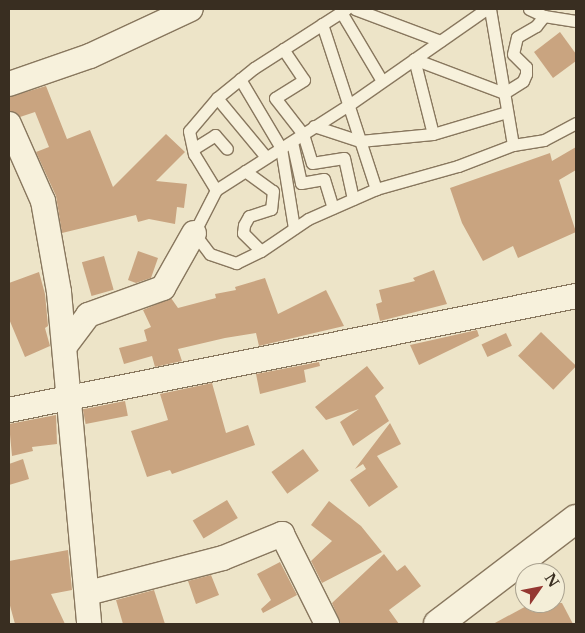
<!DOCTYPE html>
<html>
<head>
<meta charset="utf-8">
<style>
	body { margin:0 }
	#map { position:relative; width:585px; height:633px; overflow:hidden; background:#ede4c8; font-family:"Libre Baskerville",serif }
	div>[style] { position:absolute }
	.building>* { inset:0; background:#c9a480; transform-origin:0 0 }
	.roads { filter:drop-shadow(1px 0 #88775e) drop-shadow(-1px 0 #88775e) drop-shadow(0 1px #88775e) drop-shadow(0 -1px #88775e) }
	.lane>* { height:11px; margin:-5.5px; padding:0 5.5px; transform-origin:5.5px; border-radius:5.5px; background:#f7f1dc }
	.street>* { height:24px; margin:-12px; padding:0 12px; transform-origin:12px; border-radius:12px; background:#f7f1dc }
	.secondary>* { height:28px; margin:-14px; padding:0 14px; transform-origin:14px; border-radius:14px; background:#f7f1dc }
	span { translate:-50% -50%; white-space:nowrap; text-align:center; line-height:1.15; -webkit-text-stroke:4px #f4eed8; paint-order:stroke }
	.frame { position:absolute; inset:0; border:10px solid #392e21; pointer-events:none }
	.north { position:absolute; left:515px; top:563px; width:50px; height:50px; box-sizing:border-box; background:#f4eed8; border:1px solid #a9a18f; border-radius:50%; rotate:57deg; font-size:14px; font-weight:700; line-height:20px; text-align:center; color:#392e21 }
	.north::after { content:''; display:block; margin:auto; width:18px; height:22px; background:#943731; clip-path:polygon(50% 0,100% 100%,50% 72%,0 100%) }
</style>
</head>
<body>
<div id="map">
	<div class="building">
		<i style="clip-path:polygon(560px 32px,576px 54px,576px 61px,553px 78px,534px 52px)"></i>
		<i style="clip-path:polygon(46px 86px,67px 139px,90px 130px,113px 187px,166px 134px,185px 152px,156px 181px,187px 184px,184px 208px,177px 207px,175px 224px,149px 219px,138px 222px,136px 215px,62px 233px,56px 196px,36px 152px,49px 147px,35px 112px,20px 117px,9px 111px,9px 97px)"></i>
		<i style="clip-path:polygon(576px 147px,576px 170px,559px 180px,576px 232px,518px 258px,513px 246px,483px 261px,462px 223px,450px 188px,550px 153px,552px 161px)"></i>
		<i style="clip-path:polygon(138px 251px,158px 258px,151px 278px,136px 283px,128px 280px)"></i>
		<i style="left:104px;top:256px;width:35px;height:23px;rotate:74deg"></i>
		<i style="clip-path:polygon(434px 270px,447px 304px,380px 321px,376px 304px,382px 302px,379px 290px,415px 281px,413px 278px)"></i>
		<i style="clip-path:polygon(39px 272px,45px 294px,48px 326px,45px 328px,50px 346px,25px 357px,9px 319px,9px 283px)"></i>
		<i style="clip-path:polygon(265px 278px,278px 314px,326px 290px,344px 326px,259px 346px,256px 333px,225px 338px,178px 349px,182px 361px,155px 367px,152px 356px,124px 364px,119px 348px,147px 341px,144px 330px,151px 327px,143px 310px,171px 298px,178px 308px,216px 298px,215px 294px,236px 290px,235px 287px)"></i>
		<i style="clip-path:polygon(477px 330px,479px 336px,419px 365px,410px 345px)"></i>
		<i style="left:541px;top:332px;width:49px;height:33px;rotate:44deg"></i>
		<i style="left:506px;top:333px;width:14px;height:27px;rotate:65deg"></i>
		<i style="clip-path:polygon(319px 362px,320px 366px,304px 370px,306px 382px,260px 394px,256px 374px)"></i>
		<i style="clip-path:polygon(367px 366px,384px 388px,375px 396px,389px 421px,353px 446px,340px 422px,359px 409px,326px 420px,315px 407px)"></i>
		<i style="clip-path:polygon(212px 383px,226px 433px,248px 425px,255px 445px,172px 474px,170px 470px,147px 477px,131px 431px,168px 420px,160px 394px)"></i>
		<i style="left:125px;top:401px;width:15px;height:43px;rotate:79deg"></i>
		<i style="clip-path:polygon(56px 415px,57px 444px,32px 447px,33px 451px,12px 456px,9px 424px)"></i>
		<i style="clip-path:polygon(390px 423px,401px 444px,377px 456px,398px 487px,369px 507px,350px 480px,366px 469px,363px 464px,355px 469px)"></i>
		<i style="left:303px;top:449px;width:27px;height:39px;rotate:54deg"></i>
		<i style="clip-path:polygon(23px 459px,29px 479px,9px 485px,9px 464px)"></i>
		<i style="left:227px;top:500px;width:21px;height:40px;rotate:59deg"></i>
		<i style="clip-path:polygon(329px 501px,361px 526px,382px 552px,322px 583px,311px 561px,332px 541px,311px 525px)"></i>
		<i style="clip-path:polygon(68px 550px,72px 590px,51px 594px,65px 624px,15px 624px,9px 602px,9px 561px)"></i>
		<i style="clip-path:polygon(384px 554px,397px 571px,405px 565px,421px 586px,389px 610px,399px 624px,341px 624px,332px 603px)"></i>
		<i style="clip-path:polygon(280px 562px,297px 595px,263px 613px,261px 609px,271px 600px,257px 574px)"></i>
		<i style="clip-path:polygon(211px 575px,219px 595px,196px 604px,188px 581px)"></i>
		<i style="clip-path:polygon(154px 590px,165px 624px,123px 624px,116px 600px)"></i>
		<i style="clip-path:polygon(532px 603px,562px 603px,573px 624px,493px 624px)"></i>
	</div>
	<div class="roads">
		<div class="lane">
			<i style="left:346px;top:9px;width:109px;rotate:147.3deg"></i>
			<i style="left:254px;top:68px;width:48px;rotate:141deg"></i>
			<i style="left:217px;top:98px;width:43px;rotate:130.3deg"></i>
			<i style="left:189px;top:131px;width:24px;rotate:78deg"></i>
			<i style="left:194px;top:154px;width:42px;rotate:58.6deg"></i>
			<i style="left:216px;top:190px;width:48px;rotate:117.1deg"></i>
			<i style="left:194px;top:233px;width:26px;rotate:53deg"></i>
			<i style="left:210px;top:254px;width:28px;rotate:19deg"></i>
			<i style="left:236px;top:263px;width:28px;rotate:-26deg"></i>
			<i style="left:261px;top:251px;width:57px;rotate:-34.2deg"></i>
			<i style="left:308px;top:219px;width:74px;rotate:-23.8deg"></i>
			<i style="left:376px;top:189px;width:85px;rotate:-15.7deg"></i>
			<i style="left:458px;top:166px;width:59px;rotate:-20.9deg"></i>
			<i style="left:513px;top:145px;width:31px;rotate:-9deg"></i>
			<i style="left:544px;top:140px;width:36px;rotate:-28deg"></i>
			<i style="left:355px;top:9px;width:91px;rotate:20.6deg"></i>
			<i style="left:490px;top:9px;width:138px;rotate:80.4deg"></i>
			<i style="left:529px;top:9px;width:17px;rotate:25deg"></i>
			<i style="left:544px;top:16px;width:32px;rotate:9deg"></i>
			<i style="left:341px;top:12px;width:80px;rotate:59.3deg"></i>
			<i style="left:322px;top:24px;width:174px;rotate:71.9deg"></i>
			<i style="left:283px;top:49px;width:37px;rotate:56deg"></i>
			<i style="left:304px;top:80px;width:34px;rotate:148deg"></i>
			<i style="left:275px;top:98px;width:46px;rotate:52.1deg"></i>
			<i style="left:303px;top:134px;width:30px;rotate:73deg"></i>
			<i style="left:312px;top:163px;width:32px;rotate:-9deg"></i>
			<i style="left:344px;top:158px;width:42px;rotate:77.6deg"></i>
			<i style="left:414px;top:59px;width:96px;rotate:20.7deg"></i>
			<i style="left:504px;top:93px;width:22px;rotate:-32deg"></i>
			<i style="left:523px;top:81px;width:8px;rotate:-67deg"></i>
			<i style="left:526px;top:74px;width:7px;rotate:-90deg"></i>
			<i style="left:526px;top:67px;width:18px;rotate:-135deg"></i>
			<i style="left:513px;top:54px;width:17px;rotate:-77deg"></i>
			<i style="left:517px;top:37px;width:22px;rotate:-30deg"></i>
			<i style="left:536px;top:26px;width:13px;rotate:-51deg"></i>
			<i style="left:414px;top:59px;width:77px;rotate:75.8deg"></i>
			<i style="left:240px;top:79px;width:80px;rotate:59.3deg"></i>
			<i style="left:281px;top:148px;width:81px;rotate:80.8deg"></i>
			<i style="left:217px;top:98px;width:77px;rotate:50.3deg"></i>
			<i style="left:314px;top:126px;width:48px;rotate:18.1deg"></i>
			<i style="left:360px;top:141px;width:73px;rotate:-5.5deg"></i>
			<i style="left:433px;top:134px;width:77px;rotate:-16.6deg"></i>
			<i style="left:292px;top:142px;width:42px;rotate:77.6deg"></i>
			<i style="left:301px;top:183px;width:23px;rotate:-10deg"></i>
			<i style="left:324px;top:179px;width:30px;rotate:73deg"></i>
			<i style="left:193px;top:149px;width:26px;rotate:-32deg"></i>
			<i style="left:215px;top:135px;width:18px;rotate:49deg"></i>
			<i style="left:245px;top:171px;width:34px;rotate:36deg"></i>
			<i style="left:273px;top:191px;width:18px;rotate:96deg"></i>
			<i style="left:271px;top:209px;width:23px;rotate:162deg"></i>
			<i style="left:249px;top:216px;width:10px;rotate:119deg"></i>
			<i style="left:244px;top:225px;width:8px;rotate:97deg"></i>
			<i style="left:243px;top:233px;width:25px;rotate:45deg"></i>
			<i style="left:216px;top:190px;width:159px;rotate:-32.7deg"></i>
			<i style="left:350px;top:104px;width:166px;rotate:-34.9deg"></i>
		</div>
		<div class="street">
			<i style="left:9px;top:84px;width:86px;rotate:-19.1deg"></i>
			<i style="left:90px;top:56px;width:111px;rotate:-25deg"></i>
			<i style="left:9px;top:124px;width:84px;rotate:66.2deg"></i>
			<i style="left:43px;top:201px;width:92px;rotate:80deg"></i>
			<i style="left:59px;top:292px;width:333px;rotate:84.8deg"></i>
			<i style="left:65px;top:346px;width:39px;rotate:-53deg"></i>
			<i style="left:88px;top:315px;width:80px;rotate:-19.8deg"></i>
			<i style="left:163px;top:288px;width:63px;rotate:-60.6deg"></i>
			<i style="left:9px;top:410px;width:578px;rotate:-11.37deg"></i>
			<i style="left:88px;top:593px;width:139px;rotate:-14.5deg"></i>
			<i style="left:223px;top:558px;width:64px;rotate:-22.1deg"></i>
			<i style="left:282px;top:534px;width:101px;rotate:63.4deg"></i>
		</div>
		<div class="secondary">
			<i style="left:438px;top:624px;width:173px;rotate:-37.3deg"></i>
		</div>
	</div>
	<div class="frame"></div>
	<div class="north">N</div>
</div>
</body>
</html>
